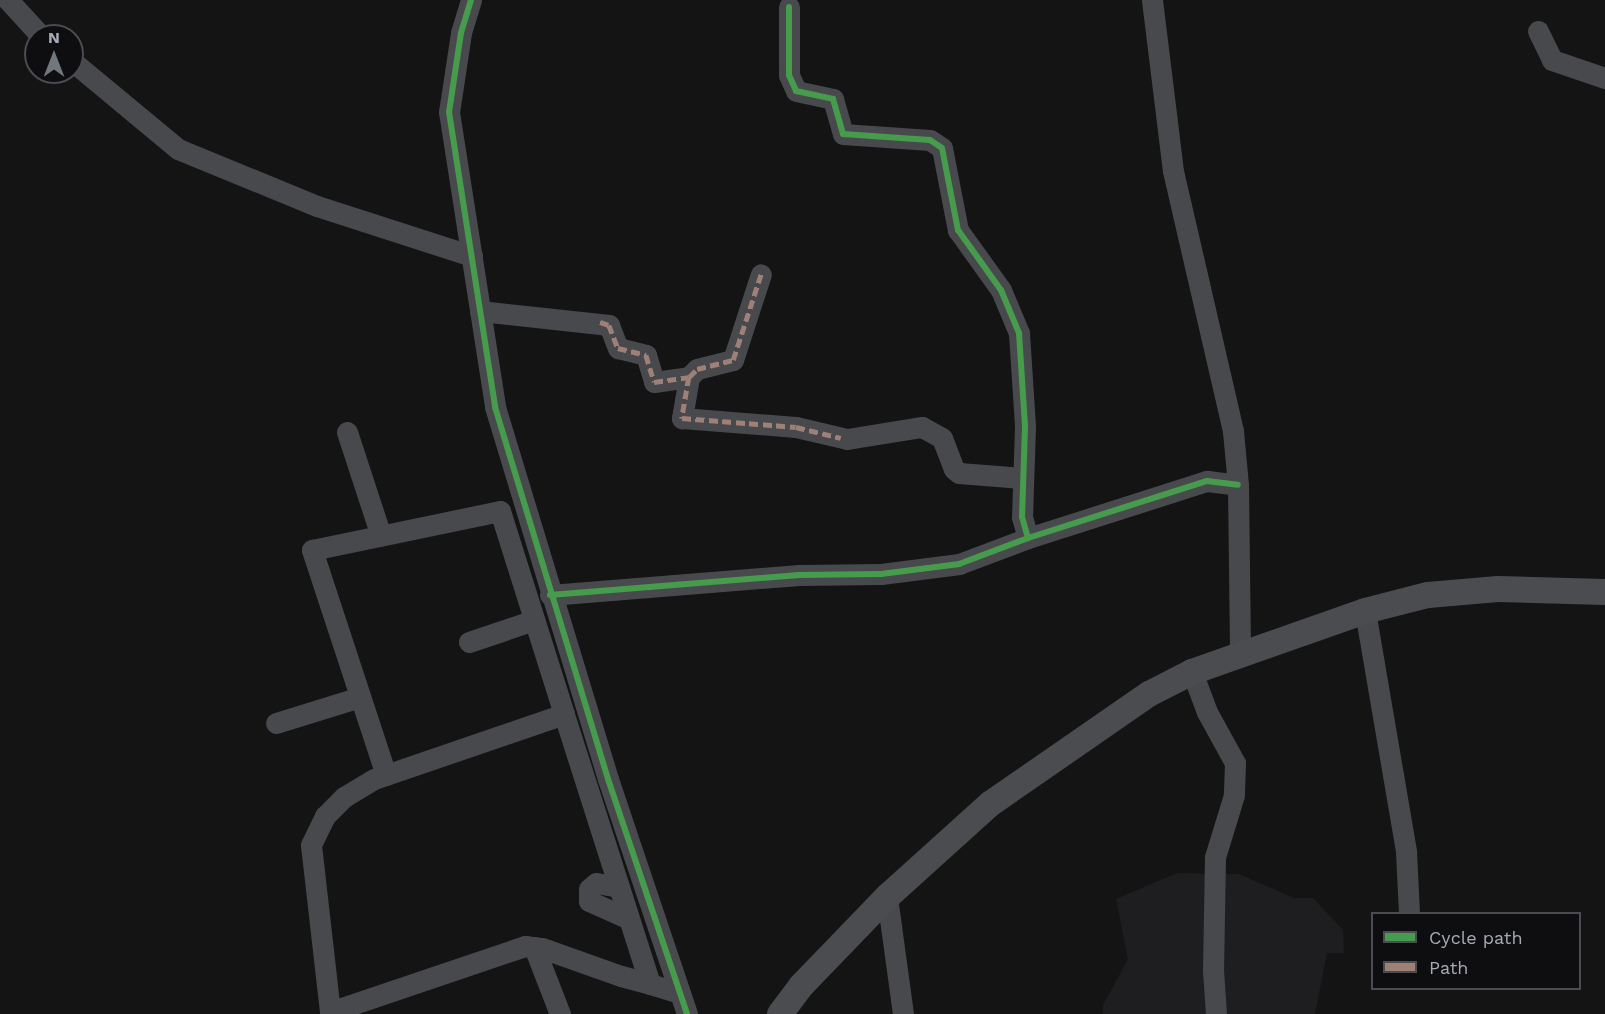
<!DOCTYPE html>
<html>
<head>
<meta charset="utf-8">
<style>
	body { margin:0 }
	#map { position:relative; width:1605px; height:1014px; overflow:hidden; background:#141414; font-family:"Work Sans",sans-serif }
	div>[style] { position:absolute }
	.built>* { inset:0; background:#1e1e20 }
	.minor>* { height:21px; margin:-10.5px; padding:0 10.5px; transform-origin:10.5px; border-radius:10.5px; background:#48494d }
	.major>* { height:26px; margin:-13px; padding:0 13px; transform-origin:13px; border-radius:13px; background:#4a4c4f }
	.quiet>* { height:4.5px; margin-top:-2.25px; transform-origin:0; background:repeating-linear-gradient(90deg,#9e8076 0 9px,transparent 0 13.5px) }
	.cycleway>* { height:6px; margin:-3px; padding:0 3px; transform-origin:3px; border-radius:3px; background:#469c4c }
	span { translate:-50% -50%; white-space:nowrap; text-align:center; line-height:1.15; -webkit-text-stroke:6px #0e0e10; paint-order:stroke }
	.legend { position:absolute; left:1371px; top:912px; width:210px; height:78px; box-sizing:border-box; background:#0e0e10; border:2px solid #4a4c52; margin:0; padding:8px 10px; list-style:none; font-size:18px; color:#a5aab5 }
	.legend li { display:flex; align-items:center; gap:12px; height:30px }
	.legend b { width:30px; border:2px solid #4a4c52 }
	.north { position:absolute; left:24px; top:24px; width:60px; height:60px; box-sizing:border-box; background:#0e0e10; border:2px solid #4a4c52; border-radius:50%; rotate:0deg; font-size:16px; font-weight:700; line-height:24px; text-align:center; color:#a5aab5 }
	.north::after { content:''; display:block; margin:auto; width:21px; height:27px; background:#72767d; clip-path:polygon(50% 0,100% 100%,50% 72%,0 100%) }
</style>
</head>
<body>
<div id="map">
	<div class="built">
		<i style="clip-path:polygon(1177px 873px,1239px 874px,1294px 898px,1313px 898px,1343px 930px,1344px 953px,1327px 953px,1315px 1014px,1103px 1014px,1103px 1005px,1128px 959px,1116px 899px)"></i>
	</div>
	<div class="minor">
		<i style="left:8px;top:0;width:49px;rotate:47.5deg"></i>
		<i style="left:471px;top:0;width:34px;rotate:107deg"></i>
		<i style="left:461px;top:33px;width:80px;rotate:98.6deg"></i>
		<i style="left:449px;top:112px;width:299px;rotate:81.1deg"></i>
		<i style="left:495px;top:407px;width:389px;rotate:73.1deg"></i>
		<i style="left:608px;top:779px;width:248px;rotate:71.4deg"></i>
		<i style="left:1152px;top:0;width:172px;rotate:83deg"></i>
		<i style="left:1173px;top:171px;width:267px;rotate:77deg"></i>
		<i style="left:1233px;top:431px;width:54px;rotate:84.7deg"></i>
		<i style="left:1238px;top:485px;width:168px;rotate:89.3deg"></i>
		<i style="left:789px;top:7px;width:68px;rotate:90deg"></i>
		<i style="left:789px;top:75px;width:17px;rotate:66deg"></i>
		<i style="left:796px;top:91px;width:38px;rotate:12deg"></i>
		<i style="left:833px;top:99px;width:36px;rotate:74deg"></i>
		<i style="left:843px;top:134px;width:87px;rotate:3.9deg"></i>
		<i style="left:930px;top:140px;width:14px;rotate:34deg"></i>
		<i style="left:942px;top:148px;width:84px;rotate:79deg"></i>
		<i style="left:958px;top:230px;width:74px;rotate:54.4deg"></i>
		<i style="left:1001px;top:290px;width:47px;rotate:67.3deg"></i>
		<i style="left:1019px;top:333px;width:94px;rotate:86.3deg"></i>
		<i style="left:1025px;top:427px;width:90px;rotate:91.9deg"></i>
		<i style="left:1022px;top:517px;width:22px;rotate:74deg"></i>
		<i style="left:1538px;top:31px;width:32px;rotate:64deg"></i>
		<i style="left:1552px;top:60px;width:56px;rotate:18.8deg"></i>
		<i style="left:72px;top:61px;width:138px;rotate:39.7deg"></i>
		<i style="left:178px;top:149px;width:150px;rotate:22.3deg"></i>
		<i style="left:317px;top:206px;width:163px;rotate:17.9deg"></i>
		<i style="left:480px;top:311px;width:130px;rotate:6.2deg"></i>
		<i style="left:609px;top:325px;width:25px;rotate:69deg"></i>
		<i style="left:618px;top:348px;width:29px;rotate:14deg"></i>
		<i style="left:646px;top:355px;width:28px;rotate:73deg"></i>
		<i style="left:654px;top:382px;width:35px;rotate:-8deg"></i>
		<i style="left:689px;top:377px;width:42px;rotate:99.7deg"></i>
		<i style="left:682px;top:418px;width:114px;rotate:4.5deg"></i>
		<i style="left:796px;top:427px;width:52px;rotate:13.2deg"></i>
		<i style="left:847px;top:439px;width:76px;rotate:-9.1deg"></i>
		<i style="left:922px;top:427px;width:23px;rotate:29deg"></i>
		<i style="left:942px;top:438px;width:33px;rotate:69deg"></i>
		<i style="left:954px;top:469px;width:6px;rotate:39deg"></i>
		<i style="left:959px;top:473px;width:64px;rotate:4.5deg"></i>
		<i style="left:689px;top:377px;width:11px;rotate:-45deg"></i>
		<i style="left:697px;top:369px;width:37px;rotate:-14deg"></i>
		<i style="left:733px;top:360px;width:90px;rotate:-72deg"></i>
		<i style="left:347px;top:432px;width:109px;rotate:71.9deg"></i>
		<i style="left:550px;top:595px;width:250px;rotate:-4.6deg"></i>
		<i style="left:799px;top:575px;width:82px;rotate:-0.7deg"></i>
		<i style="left:881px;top:574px;width:79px;rotate:-7.3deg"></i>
		<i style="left:959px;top:564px;width:74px;rotate:-20.6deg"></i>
		<i style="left:1028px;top:538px;width:188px;rotate:-17.7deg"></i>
		<i style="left:1207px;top:481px;width:31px;rotate:7deg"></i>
		<i style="left:1365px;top:611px;width:244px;rotate:80.3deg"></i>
		<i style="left:1406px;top:852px;width:62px;rotate:87.2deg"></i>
		<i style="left:469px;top:642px;width:69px;rotate:-18.7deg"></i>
		<i style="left:1192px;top:672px;width:43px;rotate:69.4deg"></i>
		<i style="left:1207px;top:712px;width:58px;rotate:61.2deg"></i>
		<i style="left:1235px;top:763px;width:32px;rotate:92deg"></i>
		<i style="left:1234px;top:795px;width:65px;rotate:107deg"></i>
		<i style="left:1215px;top:857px;width:113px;rotate:91deg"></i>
		<i style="left:1213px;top:970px;width:44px;rotate:86.1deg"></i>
		<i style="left:276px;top:723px;width:88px;rotate:-17.2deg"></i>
		<i style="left:386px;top:775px;width:237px;rotate:-108.2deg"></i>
		<i style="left:312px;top:550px;width:192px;rotate:-11.7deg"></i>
		<i style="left:500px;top:511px;width:213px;rotate:72.5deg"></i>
		<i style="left:619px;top:887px;width:23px;rotate:-170deg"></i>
		<i style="left:596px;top:883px;width:9px;rotate:139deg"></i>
		<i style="left:589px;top:889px;width:12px;rotate:90deg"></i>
		<i style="left:589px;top:901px;width:44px;rotate:24.2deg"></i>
		<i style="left:887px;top:897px;width:118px;rotate:82.2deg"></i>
		<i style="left:534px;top:947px;width:72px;rotate:68.8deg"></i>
		<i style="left:650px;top:984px;width:283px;rotate:-107.7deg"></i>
		<i style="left:564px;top:714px;width:201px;rotate:161.1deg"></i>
		<i style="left:374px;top:779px;width:35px;rotate:149deg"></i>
		<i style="left:344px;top:797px;width:27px;rotate:135deg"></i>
		<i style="left:325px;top:816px;width:32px;rotate:116deg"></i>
		<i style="left:311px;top:845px;width:168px;rotate:83.5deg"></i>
		<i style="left:330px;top:1012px;width:206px;rotate:-18.7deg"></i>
		<i style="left:525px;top:946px;width:17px;rotate:7deg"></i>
		<i style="left:542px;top:948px;width:84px;rotate:19.5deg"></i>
		<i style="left:621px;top:976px;width:30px;rotate:15deg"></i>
		<i style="left:650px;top:984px;width:31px;rotate:17deg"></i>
	</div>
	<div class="major">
		<i style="left:780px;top:1014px;width:35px;rotate:-53deg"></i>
		<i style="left:801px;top:986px;width:124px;rotate:-46deg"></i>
		<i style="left:887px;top:897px;width:139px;rotate:-42.1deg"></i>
		<i style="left:990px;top:804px;width:193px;rotate:-34.7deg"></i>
		<i style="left:1149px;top:694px;width:48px;rotate:-27.1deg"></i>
		<i style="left:1192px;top:672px;width:183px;rotate:-19.4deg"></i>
		<i style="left:1365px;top:611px;width:65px;rotate:-14.3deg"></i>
		<i style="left:1428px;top:595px;width:70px;rotate:-4.9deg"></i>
		<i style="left:1498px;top:589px;width:107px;rotate:1.6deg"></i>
	</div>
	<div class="quiet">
		<i style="left:600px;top:322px;width:9px;rotate:18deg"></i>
		<i style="left:609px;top:325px;width:25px;rotate:69deg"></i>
		<i style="left:618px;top:348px;width:29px;rotate:14deg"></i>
		<i style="left:646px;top:355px;width:28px;rotate:73deg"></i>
		<i style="left:654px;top:382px;width:35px;rotate:-8deg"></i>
		<i style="left:689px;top:377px;width:42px;rotate:99.7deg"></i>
		<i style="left:682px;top:418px;width:114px;rotate:4.5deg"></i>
		<i style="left:796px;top:427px;width:46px;rotate:13.7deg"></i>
		<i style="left:689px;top:377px;width:11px;rotate:-45deg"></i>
		<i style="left:697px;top:369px;width:37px;rotate:-14deg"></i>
		<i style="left:733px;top:360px;width:90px;rotate:-72deg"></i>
	</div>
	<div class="cycleway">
		<i style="left:471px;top:0;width:34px;rotate:107deg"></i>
		<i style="left:461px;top:33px;width:80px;rotate:98.6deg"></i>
		<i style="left:449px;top:112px;width:299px;rotate:81.1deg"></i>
		<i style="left:495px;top:407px;width:389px;rotate:73.1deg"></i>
		<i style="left:608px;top:779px;width:248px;rotate:71.4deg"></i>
		<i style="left:789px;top:7px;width:68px;rotate:90deg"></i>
		<i style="left:789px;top:75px;width:17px;rotate:66deg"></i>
		<i style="left:796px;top:91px;width:38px;rotate:12deg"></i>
		<i style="left:833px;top:99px;width:36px;rotate:74deg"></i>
		<i style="left:843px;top:134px;width:87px;rotate:3.9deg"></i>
		<i style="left:930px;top:140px;width:14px;rotate:34deg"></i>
		<i style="left:942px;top:148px;width:84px;rotate:79deg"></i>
		<i style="left:958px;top:230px;width:74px;rotate:54.4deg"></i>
		<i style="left:1001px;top:290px;width:47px;rotate:67.3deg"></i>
		<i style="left:1019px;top:333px;width:94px;rotate:86.3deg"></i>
		<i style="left:1025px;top:427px;width:90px;rotate:91.9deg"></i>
		<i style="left:1022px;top:517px;width:22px;rotate:74deg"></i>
		<i style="left:550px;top:595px;width:250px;rotate:-4.6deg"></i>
		<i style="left:799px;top:575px;width:82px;rotate:-0.7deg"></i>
		<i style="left:881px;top:574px;width:79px;rotate:-7.3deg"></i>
		<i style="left:959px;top:564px;width:74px;rotate:-20.6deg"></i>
		<i style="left:1028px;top:538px;width:188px;rotate:-17.7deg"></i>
		<i style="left:1207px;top:481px;width:31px;rotate:7deg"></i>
	</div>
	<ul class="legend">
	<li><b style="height:8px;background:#469c4c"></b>Cycle path</li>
	<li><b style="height:8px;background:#9e8076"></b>Path</li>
	</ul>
	<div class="north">N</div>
</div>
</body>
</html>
